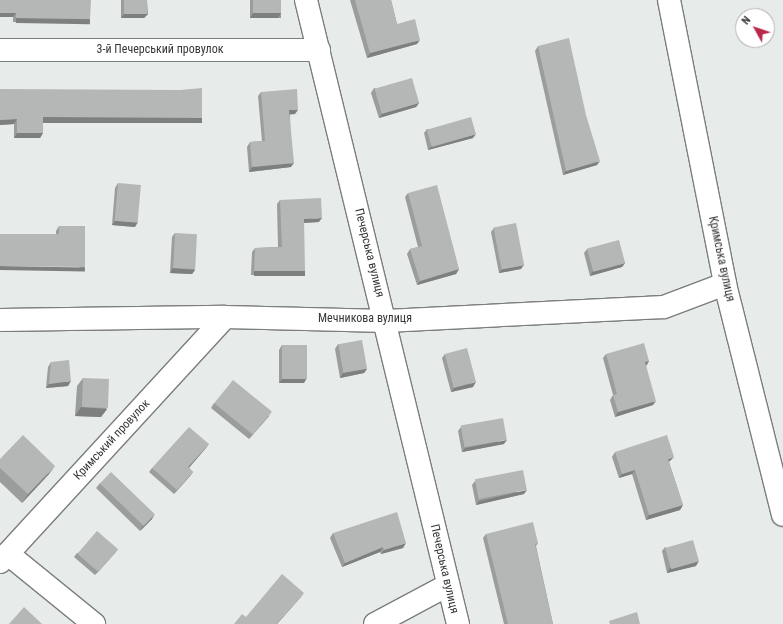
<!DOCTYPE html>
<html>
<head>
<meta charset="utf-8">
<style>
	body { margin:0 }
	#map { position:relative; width:783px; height:624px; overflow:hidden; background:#e7ebe9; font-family:"Roboto Condensed",sans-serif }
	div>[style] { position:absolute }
	.roads { filter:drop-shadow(1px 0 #7b7e7c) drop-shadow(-1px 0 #7b7e7c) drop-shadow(0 1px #7b7e7c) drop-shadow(0 -1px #7b7e7c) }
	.minor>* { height:22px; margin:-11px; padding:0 11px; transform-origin:11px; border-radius:11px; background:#fff }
	.wall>* { inset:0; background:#9b9d9c; transform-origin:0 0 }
	.shaded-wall>* { inset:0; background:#7e807f; transform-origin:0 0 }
	.building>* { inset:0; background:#b4b7b5; transform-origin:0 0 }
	span { translate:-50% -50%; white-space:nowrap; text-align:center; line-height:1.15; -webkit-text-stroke:3px #fff; paint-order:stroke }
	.street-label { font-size:12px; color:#353736 }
	.north { position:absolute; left:735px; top:8px; width:40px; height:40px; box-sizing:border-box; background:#fff; border:1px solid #aeafaf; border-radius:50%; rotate:310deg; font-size:11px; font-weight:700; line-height:16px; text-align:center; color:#353736 }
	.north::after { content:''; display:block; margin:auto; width:14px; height:18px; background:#b92749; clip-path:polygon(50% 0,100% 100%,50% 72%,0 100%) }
</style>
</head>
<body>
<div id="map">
	<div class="roads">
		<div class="minor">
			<i style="left:306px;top:0;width:642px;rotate:76.31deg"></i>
			<i style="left:669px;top:0;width:289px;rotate:78.8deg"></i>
			<i style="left:725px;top:284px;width:238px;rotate:75.9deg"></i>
			<i style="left:0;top:50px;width:319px"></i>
			<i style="left:0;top:320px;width:225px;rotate:-0.8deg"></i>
			<i style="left:225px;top:317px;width:161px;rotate:1.4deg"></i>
			<i style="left:386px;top:321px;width:278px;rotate:-2.9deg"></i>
			<i style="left:664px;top:307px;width:65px;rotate:-20.7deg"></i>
			<i style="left:8px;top:554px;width:111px;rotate:39.1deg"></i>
			<i style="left:0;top:562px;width:333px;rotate:-47.4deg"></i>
			<i style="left:375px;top:624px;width:83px;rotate:-28.1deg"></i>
		</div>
	</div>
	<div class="wall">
		<i style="clip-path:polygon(0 0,90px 19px,87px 23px,13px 22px,13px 17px,0 17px)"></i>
		<i style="clip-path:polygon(121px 0,147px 0,148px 14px,144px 18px,121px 18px)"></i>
		<i style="left:250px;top:0;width:31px;height:18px"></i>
		<i style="clip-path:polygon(350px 0,391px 0,397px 24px,417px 44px,367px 58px)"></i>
		<i style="clip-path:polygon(538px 46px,597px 165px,563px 175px,535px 51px)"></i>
		<i style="clip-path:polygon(374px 88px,419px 103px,416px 107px,379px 118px,371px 93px)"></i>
		<i style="clip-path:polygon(0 89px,202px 118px,199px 123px,43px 122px,43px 133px,40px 138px,14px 138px,14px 124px,0 125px)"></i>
		<i style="clip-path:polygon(261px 92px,295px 114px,290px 114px,291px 167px,249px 172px,247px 147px,250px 142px,262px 141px,258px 96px)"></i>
		<i style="clip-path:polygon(427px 129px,473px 138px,428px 150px,424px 133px)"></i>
		<i style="clip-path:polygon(118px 183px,135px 227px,112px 225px,115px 188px)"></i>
		<i style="clip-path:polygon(408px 193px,459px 269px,456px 274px,417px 285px,407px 254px,410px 249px,418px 247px,405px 197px)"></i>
		<i style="clip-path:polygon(280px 200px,319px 222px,304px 223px,302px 275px,251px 275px,252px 252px,255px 248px,278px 247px,277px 204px)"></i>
		<i style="clip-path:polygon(59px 226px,85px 267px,82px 271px,56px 234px,56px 231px)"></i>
		<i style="clip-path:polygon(494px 228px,521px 269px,499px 273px,491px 232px)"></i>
		<i style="clip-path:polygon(175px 233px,195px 270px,192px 274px,170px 273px,172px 237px)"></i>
		<i style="clip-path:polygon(587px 249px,625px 263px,622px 267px,590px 276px,584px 253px)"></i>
		<i style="clip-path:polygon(338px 344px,367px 369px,364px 373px,340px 378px,335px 349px)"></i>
		<i style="clip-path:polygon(282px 345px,304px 383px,279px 383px,279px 350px)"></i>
		<i style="clip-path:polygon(445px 354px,473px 387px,451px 392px,442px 358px)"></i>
		<i style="clip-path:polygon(606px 354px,649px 361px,646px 366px,653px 405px,615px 417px,610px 400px,613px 395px,603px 358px)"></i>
		<i style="clip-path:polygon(51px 362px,68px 386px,46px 388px,48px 367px)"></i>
		<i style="clip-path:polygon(83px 378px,107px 409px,101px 417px,75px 416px,77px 386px)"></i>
		<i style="clip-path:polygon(214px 403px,269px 416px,249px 439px,211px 408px)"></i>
		<i style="clip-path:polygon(461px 427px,504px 444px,462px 452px,458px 431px)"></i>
		<i style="clip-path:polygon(209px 444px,189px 468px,193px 472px,190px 476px,174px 494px,149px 472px,152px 468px)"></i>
		<i style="clip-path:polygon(615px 452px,670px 461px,669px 462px,683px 505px,680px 510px,646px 520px,632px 474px,619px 478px,612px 457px)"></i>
		<i style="clip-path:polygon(0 459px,49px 474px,22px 503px,0 482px)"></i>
		<i style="clip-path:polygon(475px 481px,524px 494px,476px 505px,472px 485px)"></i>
		<i style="clip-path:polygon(100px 483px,152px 519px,140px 531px,96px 488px)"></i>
		<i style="clip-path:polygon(333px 533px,403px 548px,381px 554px,380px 552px,342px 567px,330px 538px)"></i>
		<i style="clip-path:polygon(486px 534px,538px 543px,536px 546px,553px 624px,504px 624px,483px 538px)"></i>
		<i style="clip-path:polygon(665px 547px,696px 566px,667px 573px,662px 551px)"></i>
		<i style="clip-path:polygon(118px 549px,114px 554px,95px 575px,74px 557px,77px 553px)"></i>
	</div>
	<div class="shaded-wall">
		<i style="clip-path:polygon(0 13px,16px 13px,13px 17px,0 17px)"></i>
		<i style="clip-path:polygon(253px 13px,281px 13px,278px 18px,250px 18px)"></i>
		<i style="clip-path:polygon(124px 14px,148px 14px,144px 18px,121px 18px)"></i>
		<i style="left:16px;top:18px;width:74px;height:5px;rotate:1deg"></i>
		<i style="clip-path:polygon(420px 40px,417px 44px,367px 58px,370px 53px)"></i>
		<i style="clip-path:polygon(419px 103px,416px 107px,379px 118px,382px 114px)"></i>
		<i style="clip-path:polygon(289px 110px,298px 110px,295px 114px,286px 115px)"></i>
		<i style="left:43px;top:117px;width:159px;height:6px"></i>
		<i style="clip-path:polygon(17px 119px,14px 124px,0 125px,0 120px)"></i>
		<i style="clip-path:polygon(17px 133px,43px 133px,40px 138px,14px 138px)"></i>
		<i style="clip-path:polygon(476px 134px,473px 138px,428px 150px,432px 146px)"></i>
		<i style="clip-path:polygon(600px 161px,597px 165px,563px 175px,566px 171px)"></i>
		<i style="clip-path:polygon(294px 163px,291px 167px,249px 172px,252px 167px)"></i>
		<i style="clip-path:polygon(322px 218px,319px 222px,301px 223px,304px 219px)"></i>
		<i style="clip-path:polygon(115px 221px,138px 222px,135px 227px,112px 225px)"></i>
		<i style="clip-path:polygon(625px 263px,622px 267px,590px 276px,593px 271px)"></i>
		<i style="clip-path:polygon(524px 265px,521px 269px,499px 273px,502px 269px)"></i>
		<i style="left:0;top:266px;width:85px;height:4px;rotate:1deg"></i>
		<i style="clip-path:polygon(173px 268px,195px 270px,192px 274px,170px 273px)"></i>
		<i style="clip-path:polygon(459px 269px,456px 274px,417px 285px,420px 281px)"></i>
		<i style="left:254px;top:271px;width:51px;height:5px"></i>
		<i style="clip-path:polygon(649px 361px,646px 366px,642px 367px,645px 362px)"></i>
		<i style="clip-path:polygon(367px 369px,364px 373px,340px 378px,343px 373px)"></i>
		<i style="clip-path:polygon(307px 378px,304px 383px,279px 383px,282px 379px)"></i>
		<i style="clip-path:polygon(71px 381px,68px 386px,46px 388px,49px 384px)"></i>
		<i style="clip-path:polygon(476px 382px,473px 387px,451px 392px,454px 388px)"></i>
		<i style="clip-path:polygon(656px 401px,653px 405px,615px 417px,618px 412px)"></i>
		<i style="clip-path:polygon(81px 407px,107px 409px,101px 417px,75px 416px)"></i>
		<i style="clip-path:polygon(272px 412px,269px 416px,249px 439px,252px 435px)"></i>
		<i style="clip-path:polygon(507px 440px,504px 444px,462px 452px,465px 448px)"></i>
		<i style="clip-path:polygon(209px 444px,206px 448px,185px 472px,188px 467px)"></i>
		<i style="clip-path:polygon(674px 457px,670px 461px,665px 463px,668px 459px)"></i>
		<i style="clip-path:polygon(55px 466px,49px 474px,22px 503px,28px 494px)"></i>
		<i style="clip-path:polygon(635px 470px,632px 474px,619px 478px,622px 474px)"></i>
		<i style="clip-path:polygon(193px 472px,190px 476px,174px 494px,177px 490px)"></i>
		<i style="clip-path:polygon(527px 490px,524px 494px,476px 505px,479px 501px)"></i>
		<i style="clip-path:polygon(683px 505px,680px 510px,646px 520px,649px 515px)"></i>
		<i style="clip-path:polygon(155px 514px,152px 519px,140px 531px,143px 526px)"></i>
		<i style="clip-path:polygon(406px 543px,403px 548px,381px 554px,384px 550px)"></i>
		<i style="clip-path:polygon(383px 547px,380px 552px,342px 567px,345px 563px)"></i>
		<i style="clip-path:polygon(118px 549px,114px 554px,95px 575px,98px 571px)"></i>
		<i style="clip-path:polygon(699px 561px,696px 566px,667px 573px,670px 568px)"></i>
		<i style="clip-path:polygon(304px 593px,301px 597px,277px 624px,276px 624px)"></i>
	</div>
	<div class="building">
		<i style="clip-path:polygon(0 0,91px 0,90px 19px,16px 18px,16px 13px,0 13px)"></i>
		<i style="left:124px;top:0;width:23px;height:14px"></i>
		<i style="left:253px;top:0;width:28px;height:13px"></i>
		<i style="clip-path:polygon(355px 0,391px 0,397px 24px,415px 19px,420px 40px,370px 53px)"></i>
		<i style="clip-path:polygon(569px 38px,586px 115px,600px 161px,566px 171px,538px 46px)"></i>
		<i style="left:412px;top:78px;width:26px;height:39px;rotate:74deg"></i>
		<i style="clip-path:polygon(202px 88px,202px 118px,43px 117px,43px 133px,17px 133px,17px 119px,0 120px,0 89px,180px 90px)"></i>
		<i style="clip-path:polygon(297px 89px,298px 110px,289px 110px,294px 163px,252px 167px,250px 142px,265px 141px,261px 92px)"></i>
		<i style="left:471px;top:117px;width:18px;height:46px;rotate:74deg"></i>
		<i style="left:118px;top:183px;width:23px;height:38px;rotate:5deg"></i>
		<i style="clip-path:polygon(437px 185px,459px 269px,420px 281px,410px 249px,422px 246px,408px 193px)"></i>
		<i style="clip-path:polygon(321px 198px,322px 218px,304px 219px,305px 271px,254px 271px,255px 248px,282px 247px,280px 200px)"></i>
		<i style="left:516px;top:223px;width:43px;height:23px;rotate:79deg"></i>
		<i style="clip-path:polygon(59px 226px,85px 226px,85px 267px,0 266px,0 234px,59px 234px)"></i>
		<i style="left:175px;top:233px;width:22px;height:35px;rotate:3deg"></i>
		<i style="left:619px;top:240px;width:24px;height:33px;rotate:75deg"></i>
		<i style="left:362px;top:340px;width:29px;height:24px;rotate:80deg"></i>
		<i style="clip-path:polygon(644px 343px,649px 361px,645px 362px,656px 401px,618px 412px,613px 395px,617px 394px,606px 354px)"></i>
		<i style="left:282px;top:345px;width:25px;height:34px"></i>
		<i style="left:467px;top:348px;width:35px;height:23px;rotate:75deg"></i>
		<i style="clip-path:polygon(69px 360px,71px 381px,49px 384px,51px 362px)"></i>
		<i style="left:83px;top:378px;width:26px;height:29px;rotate:2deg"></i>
		<i style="left:233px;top:380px;width:50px;height:30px;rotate:39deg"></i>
		<i style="left:503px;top:418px;width:22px;height:43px;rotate:80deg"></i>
		<i style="clip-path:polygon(189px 427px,209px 444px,188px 467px,193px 472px,177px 490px,152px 468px)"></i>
		<i style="clip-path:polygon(23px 435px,55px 466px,28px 494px,0 468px,0 459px)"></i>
		<i style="clip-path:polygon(667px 435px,674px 457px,668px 459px,683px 505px,649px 515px,635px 470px,622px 474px,615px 452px)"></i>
		<i style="left:523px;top:470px;width:20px;height:49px;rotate:79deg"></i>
		<i style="left:111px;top:472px;width:61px;height:16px;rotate:44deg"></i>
		<i style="clip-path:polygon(397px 512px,406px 543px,384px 550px,383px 547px,345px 563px,333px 533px)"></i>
		<i style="clip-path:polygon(533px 522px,538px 543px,535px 544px,553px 624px,508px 624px,486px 534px)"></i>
		<i style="left:97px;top:531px;width:28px;height:30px;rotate:41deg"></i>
		<i style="left:693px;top:540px;width:22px;height:29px;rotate:74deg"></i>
		<i style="clip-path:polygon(282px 574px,304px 593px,276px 624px,234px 624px,242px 614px,246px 617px)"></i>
		<i style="clip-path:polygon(24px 607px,42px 624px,9px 624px)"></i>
		<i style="clip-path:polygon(637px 612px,640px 624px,610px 624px,609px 621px)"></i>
	</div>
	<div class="street-label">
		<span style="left:160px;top:50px">3-й Печерський провулок</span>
		<span style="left:369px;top:253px;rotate:76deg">Печерська вулиця</span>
		<span style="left:721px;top:259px;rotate:78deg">Кримська вулиця</span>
		<span style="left:365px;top:319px">Мечникова вулиця</span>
		<span style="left:112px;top:440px;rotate:-47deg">Кримський провулок</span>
		<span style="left:444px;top:569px;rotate:77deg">Печерська вулиця</span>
	</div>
	<div class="north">N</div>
</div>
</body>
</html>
